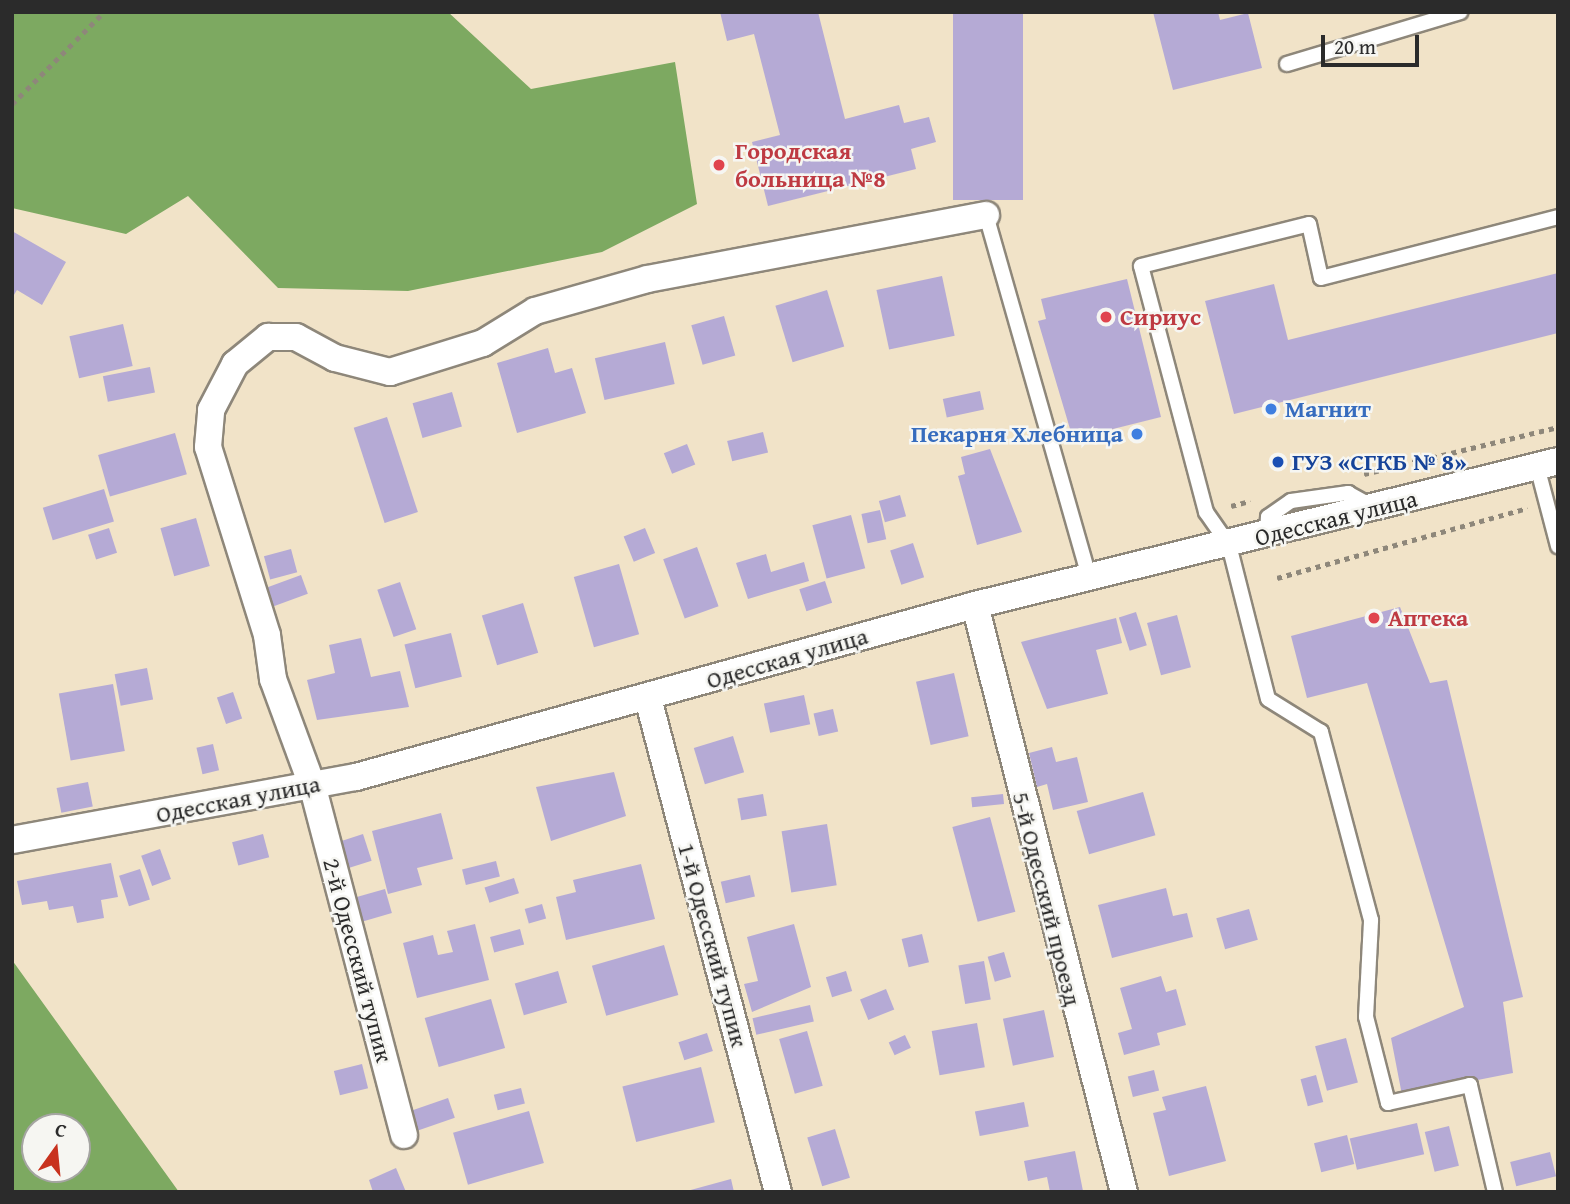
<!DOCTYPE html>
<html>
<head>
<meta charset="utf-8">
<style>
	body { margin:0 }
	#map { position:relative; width:1570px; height:1204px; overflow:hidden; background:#f1e3c8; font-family:"Gentium Book Plus",serif }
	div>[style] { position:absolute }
	.forest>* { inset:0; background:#7da961 }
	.building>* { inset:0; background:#b5aad5; transform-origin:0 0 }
	.path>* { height:4.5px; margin-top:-2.25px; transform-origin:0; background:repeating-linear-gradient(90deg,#8e877a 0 5px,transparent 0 10px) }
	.roads { filter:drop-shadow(2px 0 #8e877a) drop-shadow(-2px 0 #8e877a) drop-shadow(0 2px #8e877a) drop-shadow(0 -2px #8e877a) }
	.lane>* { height:14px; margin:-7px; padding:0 7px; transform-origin:7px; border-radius:7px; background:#fff }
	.street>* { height:26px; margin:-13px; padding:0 13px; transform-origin:13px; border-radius:13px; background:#fff }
	.dots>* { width:19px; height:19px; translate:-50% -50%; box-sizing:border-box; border:4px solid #f6f6f2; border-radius:50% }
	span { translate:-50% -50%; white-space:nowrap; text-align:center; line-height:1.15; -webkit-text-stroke:5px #f6f6f2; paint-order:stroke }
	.health-label { font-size:24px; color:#be3a42; font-weight:700 }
	.left { translate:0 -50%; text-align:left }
	.shop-label { font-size:24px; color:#366cbe; font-weight:700 }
	.right { translate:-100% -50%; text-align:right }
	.transit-label { font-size:24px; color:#164399; font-weight:700 }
	.street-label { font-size:24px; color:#2b2b2b }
	.frame { position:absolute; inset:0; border:14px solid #2b2b2b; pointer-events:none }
	.north { position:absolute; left:21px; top:1113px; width:70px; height:70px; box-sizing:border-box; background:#f6f6f2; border:2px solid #a5a5a2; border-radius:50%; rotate:15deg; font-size:19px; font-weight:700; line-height:28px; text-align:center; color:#2b2b2b }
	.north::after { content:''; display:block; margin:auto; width:24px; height:32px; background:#c8321e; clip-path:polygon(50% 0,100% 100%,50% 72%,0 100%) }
	.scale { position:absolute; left:1321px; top:35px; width:98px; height:32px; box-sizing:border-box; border:4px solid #2b2b2b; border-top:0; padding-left:9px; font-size:21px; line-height:24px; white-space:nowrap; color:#2b2b2b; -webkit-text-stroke:5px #f6f6f2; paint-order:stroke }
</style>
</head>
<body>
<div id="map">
	<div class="forest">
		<i style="clip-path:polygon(12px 12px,448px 12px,531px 89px,675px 62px,697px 204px,602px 252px,408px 291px,278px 288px,188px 196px,126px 234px,12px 208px)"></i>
		<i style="clip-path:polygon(evenodd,12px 960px,179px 1192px,12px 1192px,12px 960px,35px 1127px,77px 1127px,77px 1169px,35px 1169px,35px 1127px)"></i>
	</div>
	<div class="building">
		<i style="clip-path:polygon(720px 12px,818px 12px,845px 119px,899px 105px,904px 123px,929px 117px,936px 142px,911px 149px,916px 169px,768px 206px,752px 142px,780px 135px,754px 34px,727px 41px)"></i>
		<i style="left:953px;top:12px;width:70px;height:188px"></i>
		<i style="clip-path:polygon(1153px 12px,1218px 12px,1220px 20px,1248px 13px,1262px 68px,1173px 90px)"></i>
		<i style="clip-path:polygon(12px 231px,66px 262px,42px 305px,17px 290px,12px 298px)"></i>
		<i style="clip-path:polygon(1558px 273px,1558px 333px,1234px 414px,1205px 301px,1274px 284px,1288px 340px)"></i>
		<i style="left:942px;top:276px;width:61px;height:67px;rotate:78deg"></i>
		<i style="clip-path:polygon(1127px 279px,1161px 417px,1073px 439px,1038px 321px,1046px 319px,1041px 299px)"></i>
		<i style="left:827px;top:290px;width:59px;height:54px;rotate:73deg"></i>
		<i style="left:724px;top:316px;width:41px;height:34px;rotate:74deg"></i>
		<i style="left:123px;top:324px;width:43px;height:55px;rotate:77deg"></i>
		<i style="left:665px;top:342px;width:43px;height:72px;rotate:77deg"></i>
		<i style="clip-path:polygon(548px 348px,555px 373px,572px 368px,586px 413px,517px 433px,497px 363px)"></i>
		<i style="left:150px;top:367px;width:26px;height:48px;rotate:79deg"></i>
		<i style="left:980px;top:391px;width:19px;height:38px;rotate:78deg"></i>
		<i style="left:452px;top:392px;width:36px;height:41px;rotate:74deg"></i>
		<i style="left:387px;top:417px;width:100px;height:35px;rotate:72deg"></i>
		<i style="left:763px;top:432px;width:21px;height:37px;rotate:76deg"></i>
		<i style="left:175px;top:433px;width:43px;height:80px;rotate:74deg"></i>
		<i style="left:687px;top:444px;width:22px;height:25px;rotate:68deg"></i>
		<i style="clip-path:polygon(990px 449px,1022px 532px,977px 545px,958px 476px,965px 474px,961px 457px)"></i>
		<i style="left:104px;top:489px;width:34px;height:64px;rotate:73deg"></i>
		<i style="left:900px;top:495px;width:22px;height:22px;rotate:74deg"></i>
		<i style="left:880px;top:510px;width:30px;height:19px;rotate:78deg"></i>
		<i style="left:851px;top:515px;width:55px;height:40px;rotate:75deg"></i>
		<i style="left:196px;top:518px;width:50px;height:37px;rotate:74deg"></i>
		<i style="left:109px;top:528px;width:26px;height:22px;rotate:72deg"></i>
		<i style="left:645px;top:528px;width:27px;height:23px;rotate:68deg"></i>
		<i style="left:913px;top:543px;width:36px;height:24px;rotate:72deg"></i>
		<i style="left:697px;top:547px;width:63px;height:36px;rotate:70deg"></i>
		<i style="left:291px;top:549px;width:24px;height:28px;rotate:75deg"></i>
		<i style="clip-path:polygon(766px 554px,771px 572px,804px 562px,809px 581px,748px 599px,736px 563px)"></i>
		<i style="left:619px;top:564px;width:73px;height:47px;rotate:74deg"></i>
		<i style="left:301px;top:575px;width:20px;height:37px;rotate:70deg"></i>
		<i style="left:825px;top:581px;width:23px;height:27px;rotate:72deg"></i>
		<i style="left:400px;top:582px;width:50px;height:24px;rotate:71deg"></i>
		<i style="left:523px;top:603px;width:52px;height:43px;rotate:73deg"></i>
		<i style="clip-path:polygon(1400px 607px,1430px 683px,1447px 680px,1523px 997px,1503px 1002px,1513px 1073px,1402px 1095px,1391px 1038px,1464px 1007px,1367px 683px,1307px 698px,1291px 636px)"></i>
		<i style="left:1136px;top:612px;width:35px;height:18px;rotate:72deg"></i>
		<i style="left:1177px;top:615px;width:54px;height:31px;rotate:75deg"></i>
		<i style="clip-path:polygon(1116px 618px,1122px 643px,1096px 650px,1108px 694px,1047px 709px,1021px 642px)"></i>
		<i style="left:451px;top:633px;width:45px;height:48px;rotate:76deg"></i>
		<i style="clip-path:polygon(361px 638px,371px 677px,400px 671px,409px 707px,317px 720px,307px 680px,335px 673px,329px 645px)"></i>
		<i style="left:147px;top:668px;width:32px;height:33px;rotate:79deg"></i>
		<i style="left:954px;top:673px;width:65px;height:39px;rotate:77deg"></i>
		<i style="left:113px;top:684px;width:68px;height:55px;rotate:80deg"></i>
		<i style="left:233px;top:692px;width:28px;height:17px;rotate:71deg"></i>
		<i style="left:804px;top:695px;width:30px;height:41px;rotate:78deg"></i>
		<i style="left:833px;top:709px;width:23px;height:20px;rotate:77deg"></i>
		<i style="left:733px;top:736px;width:38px;height:41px;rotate:73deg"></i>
		<i style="left:213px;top:744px;width:27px;height:17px;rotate:77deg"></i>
		<i style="clip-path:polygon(1052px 747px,1056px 762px,1077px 757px,1088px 802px,1053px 810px,1047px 784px,1037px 787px,1029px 753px)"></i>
		<i style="clip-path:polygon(614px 772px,626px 816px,551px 841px,536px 787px)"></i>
		<i style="left:88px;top:782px;width:25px;height:32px;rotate:79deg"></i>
		<i style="left:1143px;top:792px;width:45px;height:69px;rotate:74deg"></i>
		<i style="left:763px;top:794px;width:22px;height:26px;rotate:80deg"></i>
		<i style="left:1003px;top:794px;width:10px;height:32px;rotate:84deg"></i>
		<i style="clip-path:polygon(441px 813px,453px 859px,417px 868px,422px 885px,388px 894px,372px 831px)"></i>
		<i style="left:990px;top:817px;width:98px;height:39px;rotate:75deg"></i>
		<i style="left:827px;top:824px;width:62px;height:46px;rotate:81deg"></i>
		<i style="left:263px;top:834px;width:24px;height:32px;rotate:75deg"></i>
		<i style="left:363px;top:834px;width:28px;height:25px;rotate:72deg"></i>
		<i style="left:160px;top:849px;width:32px;height:20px;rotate:70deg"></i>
		<i style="left:496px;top:861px;width:16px;height:35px;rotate:76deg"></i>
		<i style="clip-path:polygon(111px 863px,118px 897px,101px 900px,104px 918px,77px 923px,73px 906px,49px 910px,47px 901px,22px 905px,17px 881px)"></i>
		<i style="clip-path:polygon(641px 864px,655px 919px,566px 940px,556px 897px,576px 892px,573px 880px)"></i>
		<i style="left:140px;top:869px;width:32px;height:22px;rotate:72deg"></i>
		<i style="left:750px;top:875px;width:22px;height:30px;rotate:77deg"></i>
		<i style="left:514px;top:878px;width:16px;height:31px;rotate:72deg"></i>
		<i style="clip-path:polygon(1166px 888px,1173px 916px,1187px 913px,1193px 937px,1112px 958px,1098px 905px)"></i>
		<i style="left:385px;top:889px;width:25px;height:33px;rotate:74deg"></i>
		<i style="left:542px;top:904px;width:15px;height:18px;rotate:74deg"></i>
		<i style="left:1249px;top:909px;width:32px;height:34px;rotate:74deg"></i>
		<i style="clip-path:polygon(475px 924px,489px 980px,417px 998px,403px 943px,433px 935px,438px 955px,453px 952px,447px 931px)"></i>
		<i style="clip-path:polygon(794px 924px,811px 987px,752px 1012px,744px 984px,758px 981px,747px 937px)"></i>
		<i style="left:520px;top:929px;width:16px;height:31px;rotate:75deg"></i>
		<i style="left:922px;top:934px;width:29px;height:21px;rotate:76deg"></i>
		<i style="left:664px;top:945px;width:52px;height:75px;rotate:74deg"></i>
		<i style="left:1004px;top:952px;width:26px;height:17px;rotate:74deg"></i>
		<i style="left:984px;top:961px;width:39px;height:26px;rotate:80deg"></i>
		<i style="left:558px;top:971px;width:33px;height:45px;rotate:74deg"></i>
		<i style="left:846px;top:971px;width:21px;height:21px;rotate:73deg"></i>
		<i style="clip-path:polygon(1161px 976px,1166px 992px,1176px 989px,1186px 1025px,1157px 1033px,1160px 1045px,1124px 1055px,1118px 1033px,1132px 1029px,1120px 988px)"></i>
		<i style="left:886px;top:989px;width:22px;height:28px;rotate:68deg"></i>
		<i style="left:491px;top:999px;width:51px;height:69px;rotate:74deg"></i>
		<i style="left:810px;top:1005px;width:17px;height:59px;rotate:77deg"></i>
		<i style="left:1044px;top:1010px;width:48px;height:42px;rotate:78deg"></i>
		<i style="left:977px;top:1023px;width:45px;height:46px;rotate:80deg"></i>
		<i style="left:807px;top:1031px;width:57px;height:29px;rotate:74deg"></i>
		<i style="left:707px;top:1033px;width:19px;height:30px;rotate:72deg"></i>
		<i style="left:905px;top:1035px;width:14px;height:18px;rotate:65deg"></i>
		<i style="left:1346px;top:1038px;width:46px;height:32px;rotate:75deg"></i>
		<i style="left:362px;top:1064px;width:25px;height:29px;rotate:76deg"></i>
		<i style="left:701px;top:1067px;width:57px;height:81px;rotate:76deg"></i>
		<i style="left:1154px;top:1070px;width:21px;height:27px;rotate:76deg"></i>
		<i style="left:1316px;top:1075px;width:28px;height:16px;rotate:75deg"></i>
		<i style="clip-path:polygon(1206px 1086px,1226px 1161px,1169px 1176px,1153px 1113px,1166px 1110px,1162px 1097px)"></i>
		<i style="left:521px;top:1088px;width:16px;height:28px;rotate:76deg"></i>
		<i style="left:448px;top:1098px;width:21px;height:39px;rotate:71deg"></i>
		<i style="left:1024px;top:1102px;width:25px;height:50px;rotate:79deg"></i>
		<i style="left:529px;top:1111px;width:54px;height:79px;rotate:74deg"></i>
		<i style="left:1417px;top:1123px;width:32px;height:69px;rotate:77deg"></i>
		<i style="left:1449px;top:1126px;width:41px;height:25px;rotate:76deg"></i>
		<i style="left:835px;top:1129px;width:51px;height:29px;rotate:73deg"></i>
		<i style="left:1347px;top:1135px;width:30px;height:34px;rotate:76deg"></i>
		<i style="clip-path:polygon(1075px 1151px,1083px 1191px,1050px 1192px,1047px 1177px,1028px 1181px,1024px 1161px)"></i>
		<i style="left:1550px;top:1152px;width:25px;height:41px;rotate:76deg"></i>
		<i style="clip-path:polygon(396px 1168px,406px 1192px,373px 1192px,369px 1180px)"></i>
		<i style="clip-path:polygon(731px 1179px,734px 1192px,687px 1192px,687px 1191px)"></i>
	</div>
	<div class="path">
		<i style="left:12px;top:104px;width:130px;rotate:-45deg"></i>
		<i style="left:1364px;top:474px;width:200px;rotate:-13.6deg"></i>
		<i style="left:1231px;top:506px;width:20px;rotate:-15deg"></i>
		<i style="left:1277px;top:578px;width:260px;rotate:-15.6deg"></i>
	</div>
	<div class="roads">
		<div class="lane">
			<i style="left:1287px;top:64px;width:181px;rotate:-16.7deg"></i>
			<i style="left:986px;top:215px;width:379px;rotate:74.1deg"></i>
			<i style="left:1537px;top:466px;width:83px;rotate:75.3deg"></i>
			<i style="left:1267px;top:535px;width:18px;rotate:-87deg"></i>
			<i style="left:1268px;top:517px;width:28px;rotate:-35deg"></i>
			<i style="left:1291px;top:501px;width:58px;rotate:-8deg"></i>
			<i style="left:1348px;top:493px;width:29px;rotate:29deg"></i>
			<i style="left:1495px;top:1192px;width:110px;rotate:-103.2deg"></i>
			<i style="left:1470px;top:1085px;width:84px;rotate:167.6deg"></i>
			<i style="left:1388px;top:1103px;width:89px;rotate:-104.3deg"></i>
			<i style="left:1366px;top:1017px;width:97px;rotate:-87deg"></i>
			<i style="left:1371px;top:920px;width:195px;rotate:-104.9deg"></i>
			<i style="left:1321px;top:732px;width:62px;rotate:-148.1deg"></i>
			<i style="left:1268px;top:699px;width:159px;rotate:-104.2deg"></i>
			<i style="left:1229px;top:545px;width:40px;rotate:-124.9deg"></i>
			<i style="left:1206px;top:512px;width:254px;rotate:-104.8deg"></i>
			<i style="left:1141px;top:266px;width:173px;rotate:-14deg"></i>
			<i style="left:1309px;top:224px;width:55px;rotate:77.5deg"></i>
			<i style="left:1321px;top:278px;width:245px;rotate:-14.4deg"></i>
		</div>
		<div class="street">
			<i style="left:975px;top:605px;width:606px;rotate:75.76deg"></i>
			<i style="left:648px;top:698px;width:511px;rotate:75.26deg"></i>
			<i style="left:12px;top:840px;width:350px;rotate:-10.4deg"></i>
			<i style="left:356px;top:777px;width:642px;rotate:-15.53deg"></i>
			<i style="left:975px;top:605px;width:601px;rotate:-13.87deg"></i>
			<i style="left:404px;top:1135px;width:362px;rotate:-104.7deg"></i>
			<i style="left:312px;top:785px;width:113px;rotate:-110.2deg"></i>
			<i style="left:273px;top:679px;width:44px;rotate:-97.8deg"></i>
			<i style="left:267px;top:635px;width:197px;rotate:-107.4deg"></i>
			<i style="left:208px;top:447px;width:37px;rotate:-85deg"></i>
			<i style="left:211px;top:410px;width:52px;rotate:-62.4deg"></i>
			<i style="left:235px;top:364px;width:43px;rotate:-39.3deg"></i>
			<i style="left:268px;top:337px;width:28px"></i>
			<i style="left:296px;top:337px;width:44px;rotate:28.3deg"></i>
			<i style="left:335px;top:358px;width:57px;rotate:14.3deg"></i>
			<i style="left:390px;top:372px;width:97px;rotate:-17.3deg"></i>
			<i style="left:483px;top:343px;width:61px;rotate:-31.6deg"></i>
			<i style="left:535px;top:311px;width:116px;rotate:-15.9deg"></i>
			<i style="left:647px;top:279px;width:345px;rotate:-10.7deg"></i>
		</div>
	</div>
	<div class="dots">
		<i style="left:719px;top:165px;background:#e0444e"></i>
		<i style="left:1106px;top:317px;background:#e0444e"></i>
		<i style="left:1271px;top:409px;background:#3f7fe0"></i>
		<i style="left:1137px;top:434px;background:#3f7fe0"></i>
		<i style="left:1278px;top:462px;background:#1a4fb4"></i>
		<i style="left:1374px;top:618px;background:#e0444e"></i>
	</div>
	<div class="health-label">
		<span class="left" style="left:735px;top:165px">Городская<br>больница №8</span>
		<span class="left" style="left:1120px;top:317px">Сириус</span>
		<span class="left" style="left:1388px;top:618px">Аптека</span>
	</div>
	<div class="shop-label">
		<span class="left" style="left:1285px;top:409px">Магнит</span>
		<span class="right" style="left:1123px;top:434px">Пекарня Хлебница</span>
	</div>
	<div class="transit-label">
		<span class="left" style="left:1292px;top:462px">ГУЗ «СГКБ № 8»</span>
	</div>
	<div class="street-label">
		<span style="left:1336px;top:518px;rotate:-14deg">Одесская улица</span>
		<span style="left:787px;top:658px;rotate:-16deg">Одесская улица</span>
		<span style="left:238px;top:799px;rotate:-11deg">Одесская улица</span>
		<span style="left:1047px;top:899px;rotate:76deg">5-й Одесский проезд</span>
		<span style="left:713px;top:945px;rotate:75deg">1-й Одесский тупик</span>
		<span style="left:358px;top:960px;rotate:75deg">2-й Одесский тупик</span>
	</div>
	<div class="frame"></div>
	<div class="north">С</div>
	<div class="scale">20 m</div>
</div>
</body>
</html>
